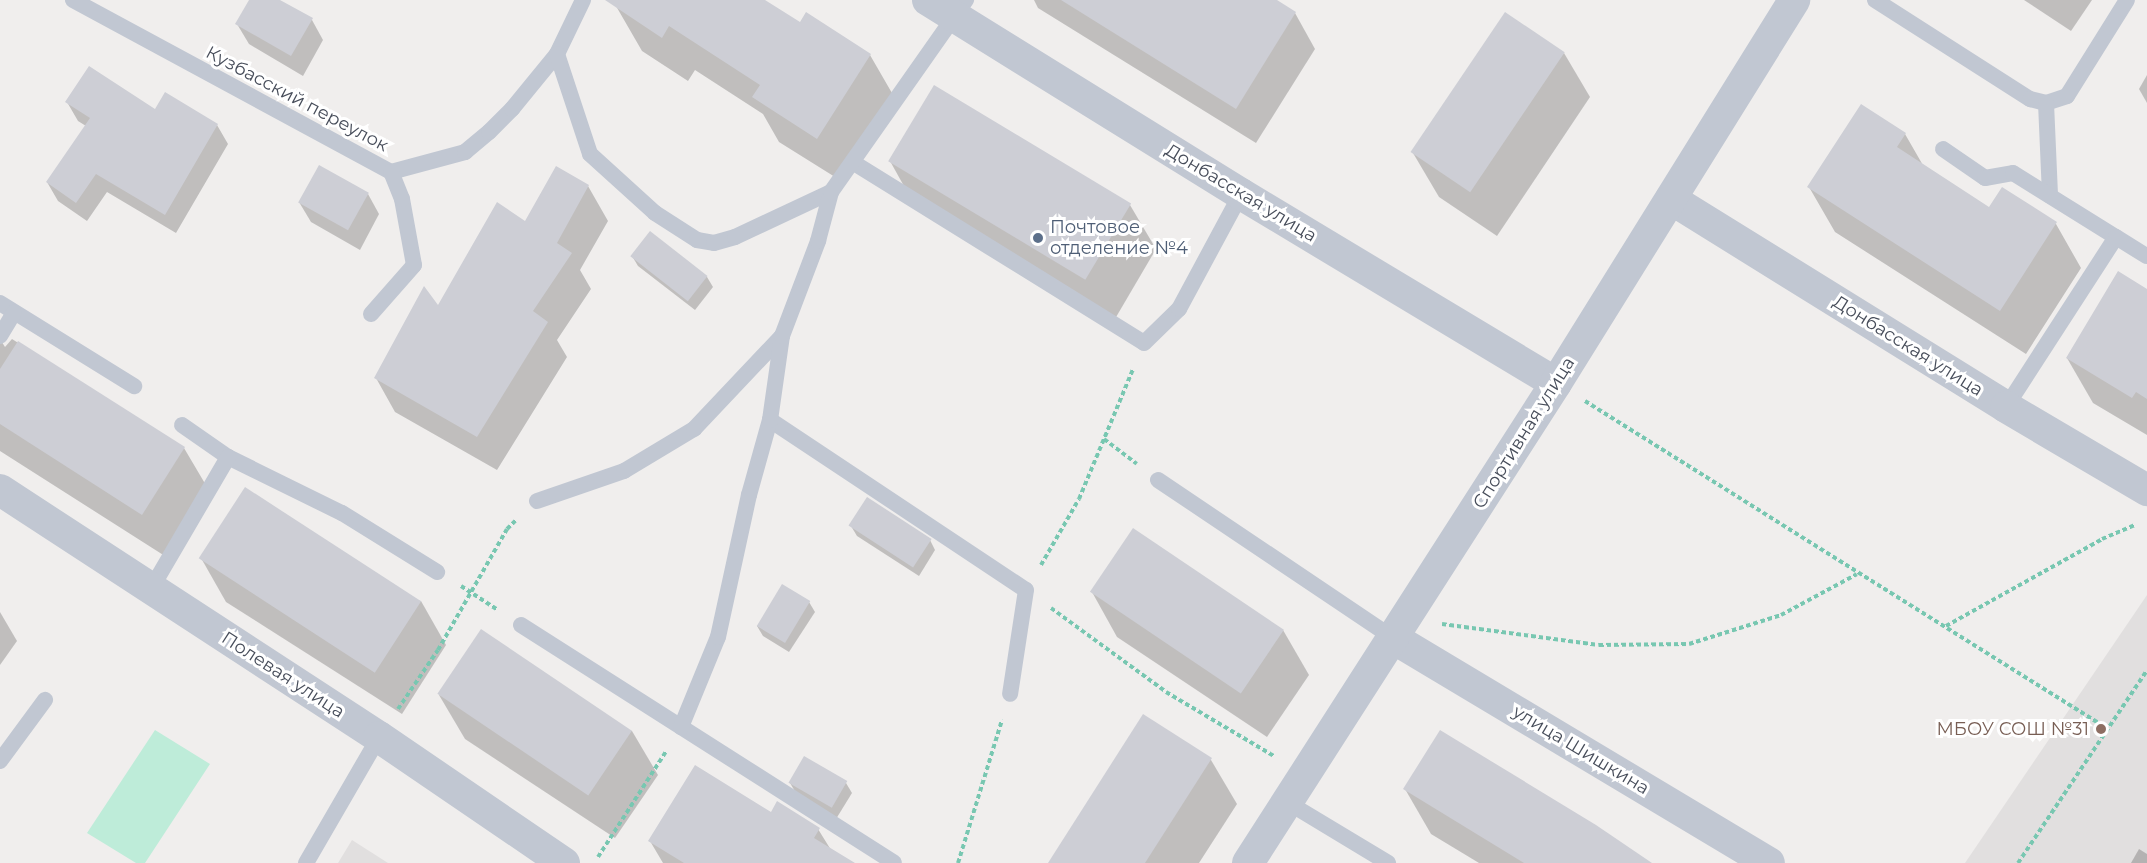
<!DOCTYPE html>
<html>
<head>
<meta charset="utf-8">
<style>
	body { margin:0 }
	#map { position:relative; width:2147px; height:863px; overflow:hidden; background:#f0eeed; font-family:Montserrat,sans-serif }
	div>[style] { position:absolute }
	.education>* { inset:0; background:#e1dfdf }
	.green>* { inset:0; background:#beecd9 }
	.shadow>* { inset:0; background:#0003 }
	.building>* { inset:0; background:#cdced5; transform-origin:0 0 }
	.path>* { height:4px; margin-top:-2px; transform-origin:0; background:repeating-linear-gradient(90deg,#78c7b1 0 4.5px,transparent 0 7.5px) }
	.service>* { height:16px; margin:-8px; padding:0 8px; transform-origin:8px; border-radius:8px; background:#c1c7d2 }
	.minor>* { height:32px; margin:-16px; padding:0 16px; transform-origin:16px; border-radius:16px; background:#c1c7d2 }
	.dots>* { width:16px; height:16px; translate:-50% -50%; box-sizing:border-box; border:3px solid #fff; border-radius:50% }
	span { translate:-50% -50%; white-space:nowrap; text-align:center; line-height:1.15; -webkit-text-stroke:6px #fff; paint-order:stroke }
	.street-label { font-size:18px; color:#474d5a }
	.service-label { font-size:18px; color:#4e5e75 }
	.left { translate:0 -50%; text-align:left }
	.education-label { font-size:18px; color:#785e54 }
	.right { translate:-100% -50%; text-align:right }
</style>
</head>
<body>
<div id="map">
	<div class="education">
		<i style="clip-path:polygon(2147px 595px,2147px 863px,1965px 863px)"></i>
		<i style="clip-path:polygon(352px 840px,388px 863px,338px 863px)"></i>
	</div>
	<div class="green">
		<i style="clip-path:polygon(155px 730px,210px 764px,145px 863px,136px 863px,87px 833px)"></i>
	</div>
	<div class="shadow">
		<i style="clip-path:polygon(251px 0,277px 0,312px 20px,323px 40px,303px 76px,249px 44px,237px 24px)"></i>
		<i style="clip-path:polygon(620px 0,762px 0,800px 24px,807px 14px,870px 55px,896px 100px,843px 182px,779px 142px,763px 114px,695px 70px,688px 81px,642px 51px,616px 6px)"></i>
		<i style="clip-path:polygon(1034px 0,1274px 0,1295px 13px,1315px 49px,1256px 143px,1038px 8px)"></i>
		<i style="clip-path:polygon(2024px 0,2092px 0,2071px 31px)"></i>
		<i style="clip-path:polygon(1564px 53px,1590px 97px,1497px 236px,1439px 197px,1413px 153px)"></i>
		<i style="clip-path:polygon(2147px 75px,2147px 103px,2139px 89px)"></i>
		<i style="clip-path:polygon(67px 102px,155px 111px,217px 125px,228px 144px,176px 233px,107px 192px,87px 221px,58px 201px,47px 182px,86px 126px,78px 121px)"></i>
		<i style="clip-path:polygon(1905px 134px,1924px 167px,1990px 209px,2056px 224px,2081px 268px,2026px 354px,1835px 232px,1809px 187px)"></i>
		<i style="clip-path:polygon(890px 161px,1130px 205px,1156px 249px,1112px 324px,915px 206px)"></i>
		<i style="clip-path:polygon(588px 186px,608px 221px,580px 270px,591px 289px,557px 340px,567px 357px,497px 470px,395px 412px,376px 378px,438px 308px,525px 223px)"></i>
		<i style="clip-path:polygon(368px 194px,379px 214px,360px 250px,311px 222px,299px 202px)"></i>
		<i style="clip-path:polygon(632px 256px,707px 277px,713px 287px,695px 310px,638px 266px)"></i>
		<i style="clip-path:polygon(2147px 290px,2147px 435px,2093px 403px,2067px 358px)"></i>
		<i style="clip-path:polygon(0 339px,5px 347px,12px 339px,184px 448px,210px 492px,168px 558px,0 451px)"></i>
		<i style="clip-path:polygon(851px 526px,930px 540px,935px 550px,919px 576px,857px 536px)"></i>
		<i style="clip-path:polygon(201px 558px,421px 601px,446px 645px,402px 714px,226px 602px)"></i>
		<i style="clip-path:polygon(1092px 592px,1283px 630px,1309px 675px,1267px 737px,1117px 637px)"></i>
		<i style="clip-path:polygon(809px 602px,815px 612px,789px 652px,763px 636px,757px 626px)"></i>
		<i style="clip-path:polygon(0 612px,17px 641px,0 665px)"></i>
		<i style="clip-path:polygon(439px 695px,632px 731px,658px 775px,615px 838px,465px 739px)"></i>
		<i style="clip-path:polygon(1143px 716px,1211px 760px,1237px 804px,1199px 863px,1050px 863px)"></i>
		<i style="clip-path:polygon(805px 758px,846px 783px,852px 793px,836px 819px,796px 793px,790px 783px)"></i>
		<i style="clip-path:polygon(1405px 789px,1650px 863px,1479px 863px,1431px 834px)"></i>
		<i style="clip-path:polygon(772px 814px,818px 829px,831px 850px,851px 863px,663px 863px,650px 841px)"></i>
		<i style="clip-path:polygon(2139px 849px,2147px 854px,2147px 863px,2131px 863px)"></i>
	</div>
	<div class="building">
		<i style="clip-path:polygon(249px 0,280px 0,313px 18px,291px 56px,235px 24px)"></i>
		<i style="clip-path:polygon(605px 0,765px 0,800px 22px,806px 12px,871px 54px,817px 139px,752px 97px,760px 85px,669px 26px,662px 38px)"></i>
		<i style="clip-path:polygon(1061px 0,1277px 0,1296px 12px,1236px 109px)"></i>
		<i style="left:1505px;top:12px;width:72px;height:169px;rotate:34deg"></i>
		<i style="clip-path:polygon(89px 66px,155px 109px,165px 92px,218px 124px,165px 215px,96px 174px,76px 203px,46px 182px,90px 118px,65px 102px)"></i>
		<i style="left:934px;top:85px;width:230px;height:89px;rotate:31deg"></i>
		<i style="clip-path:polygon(1861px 104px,1906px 133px,1897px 147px,1989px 207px,2002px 187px,2057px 222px,2000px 311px,1807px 187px)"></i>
		<i style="left:319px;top:165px;width:57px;height:43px;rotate:29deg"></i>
		<i style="clip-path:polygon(556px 166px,589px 185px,557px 243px,572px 253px,533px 311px,548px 322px,477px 437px,374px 378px,424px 286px,438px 305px,497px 202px,525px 221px)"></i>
		<i style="left:650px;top:231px;width:73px;height:32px;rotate:38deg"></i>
		<i style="clip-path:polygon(2118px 271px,2147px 289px,2147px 399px,2136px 392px,2132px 398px,2066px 358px)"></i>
		<i style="clip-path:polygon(18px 341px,185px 447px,142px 515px,0 424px,0 369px)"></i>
		<i style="left:245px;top:487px;width:210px;height:85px;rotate:33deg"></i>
		<i style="left:867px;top:497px;width:77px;height:34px;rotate:33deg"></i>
		<i style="left:1133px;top:528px;width:182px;height:77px;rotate:34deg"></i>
		<i style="left:782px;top:584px;width:33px;height:49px;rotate:31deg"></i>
		<i style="left:481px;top:629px;width:182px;height:78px;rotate:34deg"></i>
		<i style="clip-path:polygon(1143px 714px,1212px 758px,1145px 863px,1048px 863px)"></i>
		<i style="clip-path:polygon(1440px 730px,1596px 825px,1652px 863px,1524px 863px,1403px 789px)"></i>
		<i style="left:804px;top:756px;width:50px;height:31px;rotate:30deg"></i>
		<i style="clip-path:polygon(695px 765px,771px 812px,777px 801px,820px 828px,814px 838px,855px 863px,684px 863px,648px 841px)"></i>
	</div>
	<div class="path">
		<i style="left:1585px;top:401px;width:617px;rotate:32.09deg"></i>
		<i style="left:1104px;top:439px;width:41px;rotate:37.1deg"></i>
		<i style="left:1041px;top:565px;width:76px;rotate:-60.1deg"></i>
		<i style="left:1079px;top:499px;width:141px;rotate:-67.4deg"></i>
		<i style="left:461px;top:586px;width:44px;rotate:33deg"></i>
		<i style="left:1051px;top:608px;width:142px;rotate:36.1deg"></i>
		<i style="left:1166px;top:692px;width:126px;rotate:30.7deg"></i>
		<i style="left:1442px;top:624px;width:158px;rotate:7.6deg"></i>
		<i style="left:1599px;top:645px;width:90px;rotate:-0.6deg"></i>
		<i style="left:1689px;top:644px;width:96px;rotate:-17.5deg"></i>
		<i style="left:1781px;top:615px;width:86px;rotate:-28.3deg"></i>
		<i style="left:1946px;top:626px;width:179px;rotate:-29.1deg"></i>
		<i style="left:2102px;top:539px;width:36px;rotate:-23deg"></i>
		<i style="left:398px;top:709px;width:71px;rotate:-55.9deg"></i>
		<i style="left:438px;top:650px;width:139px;rotate:-60.3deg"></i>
		<i style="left:507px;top:529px;width:13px;rotate:-45deg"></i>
		<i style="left:598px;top:857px;width:127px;rotate:-57.2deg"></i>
		<i style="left:958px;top:863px;width:150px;rotate:-72.9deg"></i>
		<i style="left:2018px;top:863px;width:232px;rotate:-56.2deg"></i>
	</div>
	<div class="service">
		<i style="left:73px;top:0;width:362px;rotate:28.4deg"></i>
		<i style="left:391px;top:172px;width:77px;rotate:-15.1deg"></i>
		<i style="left:465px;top:152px;width:31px;rotate:-40deg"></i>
		<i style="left:489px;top:132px;width:33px;rotate:-45deg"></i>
		<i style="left:512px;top:109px;width:71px;rotate:-50.7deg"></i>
		<i style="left:557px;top:54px;width:60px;rotate:-64.3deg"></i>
		<i style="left:1875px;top:0;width:184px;rotate:32.6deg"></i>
		<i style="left:2030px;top:99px;width:16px;rotate:14deg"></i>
		<i style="left:2046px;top:103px;width:22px;rotate:-18deg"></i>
		<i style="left:2067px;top:96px;width:113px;rotate:-58deg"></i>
		<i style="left:557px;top:54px;width:105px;rotate:71.7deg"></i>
		<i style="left:590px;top:154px;width:88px;rotate:42.2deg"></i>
		<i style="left:655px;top:213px;width:50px;rotate:32.7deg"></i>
		<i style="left:697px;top:240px;width:17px;rotate:10deg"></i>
		<i style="left:714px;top:243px;width:22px;rotate:-16deg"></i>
		<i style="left:735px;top:237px;width:106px;rotate:-25.1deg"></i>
		<i style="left:2046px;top:103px;width:93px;rotate:87.5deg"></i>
		<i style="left:1943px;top:149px;width:51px;rotate:34.6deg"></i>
		<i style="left:1985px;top:178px;width:28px;rotate:-10deg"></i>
		<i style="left:2013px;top:173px;width:121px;rotate:31.9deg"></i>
		<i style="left:854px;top:163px;width:341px;rotate:31.8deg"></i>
		<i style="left:1144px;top:343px;width:49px;rotate:-44.2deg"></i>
		<i style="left:1179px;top:309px;width:131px;rotate:-61.7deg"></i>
		<i style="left:0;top:303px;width:158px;rotate:31.8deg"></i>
		<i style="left:371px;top:314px;width:65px;rotate:-48.7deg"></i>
		<i style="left:414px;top:265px;width:67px;rotate:-100.3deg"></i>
		<i style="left:402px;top:199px;width:29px;rotate:-112deg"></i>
		<i style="left:0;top:336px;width:27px;rotate:-59deg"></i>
		<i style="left:2006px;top:407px;width:202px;rotate:-57.1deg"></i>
		<i style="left:2116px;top:237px;width:36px;rotate:32deg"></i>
		<i style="left:770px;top:420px;width:307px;rotate:33.6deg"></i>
		<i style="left:1026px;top:590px;width:105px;rotate:98.7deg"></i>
		<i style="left:182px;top:425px;width:56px;rotate:34.8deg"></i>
		<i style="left:228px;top:457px;width:127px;rotate:26.2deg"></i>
		<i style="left:342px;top:513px;width:112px;rotate:31.8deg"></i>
		<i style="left:1158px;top:480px;width:283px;rotate:33.9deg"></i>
		<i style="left:537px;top:501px;width:92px;rotate:-19deg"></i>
		<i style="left:624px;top:471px;width:82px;rotate:-31deg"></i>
		<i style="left:694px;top:429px;width:128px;rotate:-46.6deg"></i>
		<i style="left:151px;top:589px;width:153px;rotate:-59.7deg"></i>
		<i style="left:521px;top:625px;width:442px;rotate:32.5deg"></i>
		<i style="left:681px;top:727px;width:97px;rotate:-67.7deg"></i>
		<i style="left:718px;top:637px;width:145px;rotate:-77.7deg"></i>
		<i style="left:749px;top:495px;width:78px;rotate:-74.4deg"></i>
		<i style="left:770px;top:420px;width:85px;rotate:-81.9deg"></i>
		<i style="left:782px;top:336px;width:102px;rotate:-69.2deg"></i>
		<i style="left:818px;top:241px;width:51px;rotate:-75.1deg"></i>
		<i style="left:831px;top:192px;width:235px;rotate:-54.9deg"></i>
		<i style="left:0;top:761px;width:76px;rotate:-53.6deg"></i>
		<i style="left:1287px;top:802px;width:118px;rotate:31.1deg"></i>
		<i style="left:306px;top:863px;width:146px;rotate:-59.9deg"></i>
	</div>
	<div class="minor">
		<i style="left:928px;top:0;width:368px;rotate:31.8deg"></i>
		<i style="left:1241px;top:194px;width:367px;rotate:31deg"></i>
		<i style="left:1671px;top:199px;width:394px;rotate:31.8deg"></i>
		<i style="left:2006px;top:407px;width:164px;rotate:30.5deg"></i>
		<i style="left:0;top:490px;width:452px;rotate:33.1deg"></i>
		<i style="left:379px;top:737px;width:224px;rotate:34.3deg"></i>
		<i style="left:1393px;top:638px;width:438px;rotate:30.9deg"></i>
		<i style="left:1248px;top:863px;width:570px;rotate:-57.31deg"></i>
		<i style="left:1556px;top:383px;width:451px;rotate:-58.1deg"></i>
	</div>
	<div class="dots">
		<i style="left:1038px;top:238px;background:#5c6f8a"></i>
		<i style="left:2101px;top:729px;background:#8d6e63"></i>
	</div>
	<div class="street-label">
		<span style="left:297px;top:99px;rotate:28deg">Кузбасский переулок</span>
		<span style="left:1241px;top:193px;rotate:31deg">Донбасская улица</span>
		<span style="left:1908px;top:346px;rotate:32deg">Донбасская улица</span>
		<span style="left:1524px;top:433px;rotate:-58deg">Спортивная улица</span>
		<span style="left:283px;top:675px;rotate:33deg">Полевая улица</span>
		<span style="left:1581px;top:750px;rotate:31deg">улица Шишкина</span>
	</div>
	<div class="service-label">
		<span class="left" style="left:1050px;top:238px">Почтовое<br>отделение №4</span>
	</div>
	<div class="education-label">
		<span class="right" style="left:2089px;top:729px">МБОУ СОШ №31</span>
	</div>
</div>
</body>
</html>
